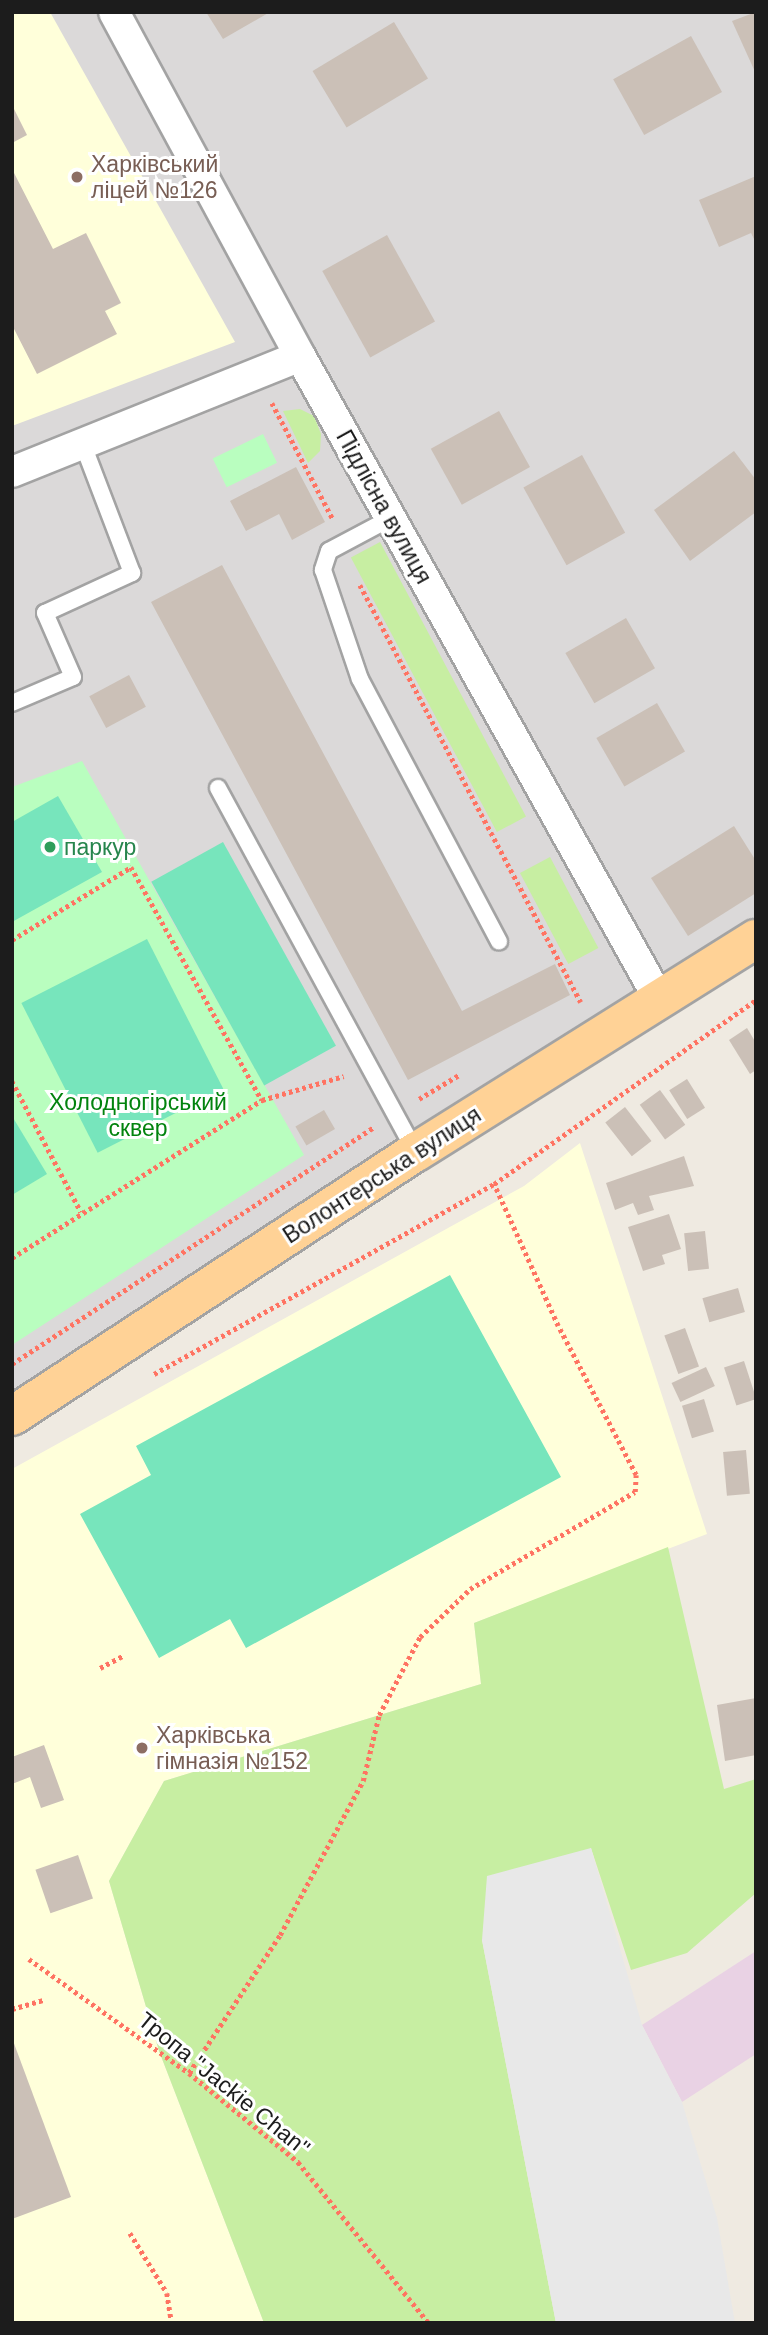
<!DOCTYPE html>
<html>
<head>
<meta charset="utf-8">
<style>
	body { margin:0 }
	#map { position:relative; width:768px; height:2335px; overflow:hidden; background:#efeae1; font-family:Arial,sans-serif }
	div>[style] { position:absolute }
	.residential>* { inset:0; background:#dbd9d9 }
	.industrial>* { inset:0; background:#e9d2e4 }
	.education>* { inset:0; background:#ffffda }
	.grass>* { inset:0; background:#c7eea2; transform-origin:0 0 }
	.park>* { inset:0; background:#b9febf; transform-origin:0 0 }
	.pitch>* { inset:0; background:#77e5bc; transform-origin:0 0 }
	.parking>* { inset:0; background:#e8e8e8 }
	.building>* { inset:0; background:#cbc0b7; transform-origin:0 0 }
	.path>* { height:4.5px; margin-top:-2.25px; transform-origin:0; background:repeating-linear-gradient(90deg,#ff7362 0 3.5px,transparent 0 7px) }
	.roads { filter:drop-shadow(2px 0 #a3a3a3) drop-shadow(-2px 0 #a3a3a3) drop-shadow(0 2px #a3a3a3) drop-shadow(0 -2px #a3a3a3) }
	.lane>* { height:16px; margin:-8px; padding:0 8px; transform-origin:8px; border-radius:8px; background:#fff }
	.street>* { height:30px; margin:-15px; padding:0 15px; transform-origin:15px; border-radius:15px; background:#fff }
	.primary>* { height:38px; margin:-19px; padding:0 19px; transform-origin:19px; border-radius:19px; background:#ffd296 }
	.dots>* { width:19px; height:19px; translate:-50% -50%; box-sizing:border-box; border:4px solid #fff; border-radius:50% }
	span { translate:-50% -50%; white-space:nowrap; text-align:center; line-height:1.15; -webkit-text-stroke:6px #fff; paint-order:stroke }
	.education-label { font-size:23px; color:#785e54 }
	.left { translate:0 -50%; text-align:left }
	.street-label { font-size:23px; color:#1c1c1c }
	.leisure-label { font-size:23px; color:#27864d }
	.park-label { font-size:23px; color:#02830e }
	.frame { position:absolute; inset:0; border:14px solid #1c1c1c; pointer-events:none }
</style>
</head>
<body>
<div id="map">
	<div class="residential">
		<i style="clip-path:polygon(12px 12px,756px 12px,756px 917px,12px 1393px)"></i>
	</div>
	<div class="industrial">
		<i style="clip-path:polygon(756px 1951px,756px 2054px,682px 2102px,642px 2025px)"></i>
	</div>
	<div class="education">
		<i style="clip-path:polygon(12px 12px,50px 12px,235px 342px,12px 426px)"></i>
		<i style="clip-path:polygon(580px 1143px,707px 1534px,474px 1623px,481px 1684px,164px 1781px,109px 1881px,159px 2051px,264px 2323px,12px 2323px,12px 1469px,524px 1186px)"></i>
	</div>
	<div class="grass">
		<i style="clip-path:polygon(300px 409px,314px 416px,321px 434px,320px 451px,308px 463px,283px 411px)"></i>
		<i style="left:380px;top:542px;width:311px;height:33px;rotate:62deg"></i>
		<i style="left:550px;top:857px;width:103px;height:34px;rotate:62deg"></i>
		<i style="clip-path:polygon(668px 1547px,724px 1789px,756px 1779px,756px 1893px,687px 1953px,631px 1970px,591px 1848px,482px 1940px,556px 2323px,264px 2323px,159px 2051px,109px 1881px,164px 1781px,481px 1684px,474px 1623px)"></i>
	</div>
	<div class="park">
		<i style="left:263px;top:434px;width:32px;height:56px;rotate:64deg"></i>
		<i style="clip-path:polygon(82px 761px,304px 1155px,12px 1345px,12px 787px)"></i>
	</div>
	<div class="pitch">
		<i style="clip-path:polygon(58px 796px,102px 872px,12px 922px,12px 822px)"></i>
		<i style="left:223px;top:842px;width:233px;height:82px;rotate:61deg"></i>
		<i style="left:147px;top:939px;width:168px;height:141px;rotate:63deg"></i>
		<i style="clip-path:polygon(12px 1116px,47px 1174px,12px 1195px)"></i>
		<i style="clip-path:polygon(450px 1275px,561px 1477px,246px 1648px,230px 1619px,159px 1658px,80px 1514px,151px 1475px,136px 1446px)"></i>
	</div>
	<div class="parking">
		<i style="clip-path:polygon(591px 1848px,642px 2025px,682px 2102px,717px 2218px,735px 2323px,556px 2323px,482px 1940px,487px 1876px)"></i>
	</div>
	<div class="building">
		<i style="clip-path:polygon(206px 12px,270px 12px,223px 39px)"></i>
		<i style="clip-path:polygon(756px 12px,756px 74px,732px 21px)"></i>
		<i style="left:394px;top:22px;width:66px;height:95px;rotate:59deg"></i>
		<i style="left:691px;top:36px;width:64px;height:89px;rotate:61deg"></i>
		<i style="clip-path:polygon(12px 105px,27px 135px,12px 143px)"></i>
		<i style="clip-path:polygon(12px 169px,53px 249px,86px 233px,121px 303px,105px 311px,117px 334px,37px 374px,12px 325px)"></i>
		<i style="clip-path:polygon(756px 176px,756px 243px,751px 233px,719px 247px,699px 200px)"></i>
		<i style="left:387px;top:235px;width:99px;height:74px;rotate:61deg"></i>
		<i style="left:499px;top:411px;width:64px;height:78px;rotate:61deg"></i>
		<i style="clip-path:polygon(734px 451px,756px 480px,756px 512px,690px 561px,654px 510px)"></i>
		<i style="left:582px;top:455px;width:89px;height:67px;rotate:61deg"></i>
		<i style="clip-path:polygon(296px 467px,325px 522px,292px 540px,279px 514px,246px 531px,230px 501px)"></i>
		<i style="clip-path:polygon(222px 565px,462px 1011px,555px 964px,570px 995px,408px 1080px,151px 602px)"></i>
		<i style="left:626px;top:618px;width:58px;height:70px;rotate:60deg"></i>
		<i style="left:129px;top:675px;width:36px;height:45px;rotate:62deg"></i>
		<i style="left:657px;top:703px;width:56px;height:70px;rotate:60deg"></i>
		<i style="clip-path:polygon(734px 826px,756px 861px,756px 893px,688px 936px,651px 878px)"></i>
		<i style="clip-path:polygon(747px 1028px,756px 1043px,756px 1070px,750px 1074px,729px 1040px)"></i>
		<i style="left:687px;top:1079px;width:34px;height:21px;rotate:58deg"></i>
		<i style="left:660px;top:1090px;width:43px;height:25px;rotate:54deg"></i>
		<i style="left:625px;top:1107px;width:43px;height:25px;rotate:52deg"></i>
		<i style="left:324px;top:1110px;width:22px;height:33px;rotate:60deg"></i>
		<i style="clip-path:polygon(684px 1156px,694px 1186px,649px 1196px,654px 1210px,638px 1215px,633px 1203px,615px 1210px,606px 1183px)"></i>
		<i style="clip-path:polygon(669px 1214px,681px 1249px,662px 1255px,665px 1264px,643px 1271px,628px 1227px)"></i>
		<i style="left:705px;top:1231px;width:38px;height:21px;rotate:84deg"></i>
		<i style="left:738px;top:1288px;width:25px;height:37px;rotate:74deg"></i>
		<i style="left:685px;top:1328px;width:41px;height:22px;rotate:70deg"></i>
		<i style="left:744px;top:1361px;width:40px;height:21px;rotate:72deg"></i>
		<i style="left:706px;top:1367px;width:21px;height:38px;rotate:65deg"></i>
		<i style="left:704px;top:1399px;width:34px;height:23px;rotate:73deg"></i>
		<i style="left:746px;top:1450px;width:44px;height:23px;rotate:85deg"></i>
		<i style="clip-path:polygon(756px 1698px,756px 1755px,725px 1761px,717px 1705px)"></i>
		<i style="clip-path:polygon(44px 1745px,64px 1800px,41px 1808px,30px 1777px,12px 1784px,12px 1757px)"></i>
		<i style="left:78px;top:1855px;width:46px;height:45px;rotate:71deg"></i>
		<i style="clip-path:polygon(12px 2038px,71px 2197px,12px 2219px)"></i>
	</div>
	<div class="path">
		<i style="left:272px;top:403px;width:131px;rotate:62.3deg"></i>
		<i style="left:360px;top:585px;width:472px;rotate:62.1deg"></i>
		<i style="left:12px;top:940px;width:140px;rotate:-31.5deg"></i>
		<i style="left:131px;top:867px;width:267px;rotate:60.7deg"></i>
		<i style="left:12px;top:1081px;width:148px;rotate:62.2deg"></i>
		<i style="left:419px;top:1099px;width:47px;rotate:-31deg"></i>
		<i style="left:12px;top:1258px;width:296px;rotate:-32.3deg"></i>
		<i style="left:262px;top:1100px;width:85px;rotate:-16.3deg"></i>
		<i style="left:12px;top:1364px;width:431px;rotate:-33.2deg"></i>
		<i style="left:154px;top:1374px;width:389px;rotate:-29.2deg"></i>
		<i style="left:494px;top:1184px;width:320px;rotate:-35.1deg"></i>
		<i style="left:100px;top:1668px;width:27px;rotate:-28deg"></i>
		<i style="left:29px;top:1959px;width:196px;rotate:35.5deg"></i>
		<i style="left:189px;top:2073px;width:141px;rotate:39.2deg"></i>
		<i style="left:298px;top:2162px;width:208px;rotate:50.9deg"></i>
		<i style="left:12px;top:2009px;width:32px;rotate:-16deg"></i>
		<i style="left:189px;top:2073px;width:165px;rotate:-56.6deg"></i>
		<i style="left:280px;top:1935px;width:175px;rotate:-61.7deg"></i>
		<i style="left:363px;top:1781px;width:68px;rotate:-76.4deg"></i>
		<i style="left:379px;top:1715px;width:88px;rotate:-62.3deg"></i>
		<i style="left:420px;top:1637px;width:69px;rotate:-43.8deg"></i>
		<i style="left:470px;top:1589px;width:191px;rotate:-30.5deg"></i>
		<i style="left:635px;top:1492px;width:17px;rotate:-87deg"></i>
		<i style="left:636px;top:1475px;width:168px;rotate:-117.6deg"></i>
		<i style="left:558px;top:1326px;width:156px;rotate:-114.3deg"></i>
		<i style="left:130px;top:2233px;width:70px;rotate:58.3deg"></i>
		<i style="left:167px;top:2293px;width:30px;rotate:81deg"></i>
	</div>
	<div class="roads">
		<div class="lane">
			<i style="left:391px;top:518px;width:70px;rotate:152deg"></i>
			<i style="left:329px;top:551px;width:20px;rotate:108deg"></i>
			<i style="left:323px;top:570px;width:115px;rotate:71.3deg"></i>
			<i style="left:360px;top:679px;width:297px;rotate:62.1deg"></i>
			<i style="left:12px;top:703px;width:66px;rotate:-23.1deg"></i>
			<i style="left:73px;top:677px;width:70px;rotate:-113.6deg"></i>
			<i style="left:45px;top:613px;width:96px;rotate:-24.7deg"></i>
			<i style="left:132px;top:573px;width:137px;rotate:-110.9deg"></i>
			<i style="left:218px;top:788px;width:414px;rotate:61.5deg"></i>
		</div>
		<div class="street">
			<i style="left:114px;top:12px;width:391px;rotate:61.6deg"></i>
			<i style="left:300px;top:356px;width:736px;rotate:60.82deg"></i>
			<i style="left:12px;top:472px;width:310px;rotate:-21.9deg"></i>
		</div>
		<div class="primary">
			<i style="left:12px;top:1416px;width:483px;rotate:-33.2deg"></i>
			<i style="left:416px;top:1152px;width:401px;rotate:-32.1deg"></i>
		</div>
	</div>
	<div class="dots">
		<i style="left:77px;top:177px;background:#8d6e63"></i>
		<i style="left:50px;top:847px;background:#2e9e5b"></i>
		<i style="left:142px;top:1748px;background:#8d6e63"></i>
	</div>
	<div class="education-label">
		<span class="left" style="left:91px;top:177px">Харківський<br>ліцей №126</span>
		<span class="left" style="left:156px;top:1748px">Харківська<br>гімназія №152</span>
	</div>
	<div class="street-label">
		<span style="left:384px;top:507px;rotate:61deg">Підлісна вулиця</span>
		<span style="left:382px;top:1175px;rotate:-33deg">Волонтерська вулиця</span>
		<span style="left:224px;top:2084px;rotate:39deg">Тропа "Jackie Chan"</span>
	</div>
	<div class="leisure-label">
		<span class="left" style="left:64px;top:847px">паркур</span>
	</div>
	<div class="park-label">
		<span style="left:138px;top:1115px">Холодногірський<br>сквер</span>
	</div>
	<div class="frame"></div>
</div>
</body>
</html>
